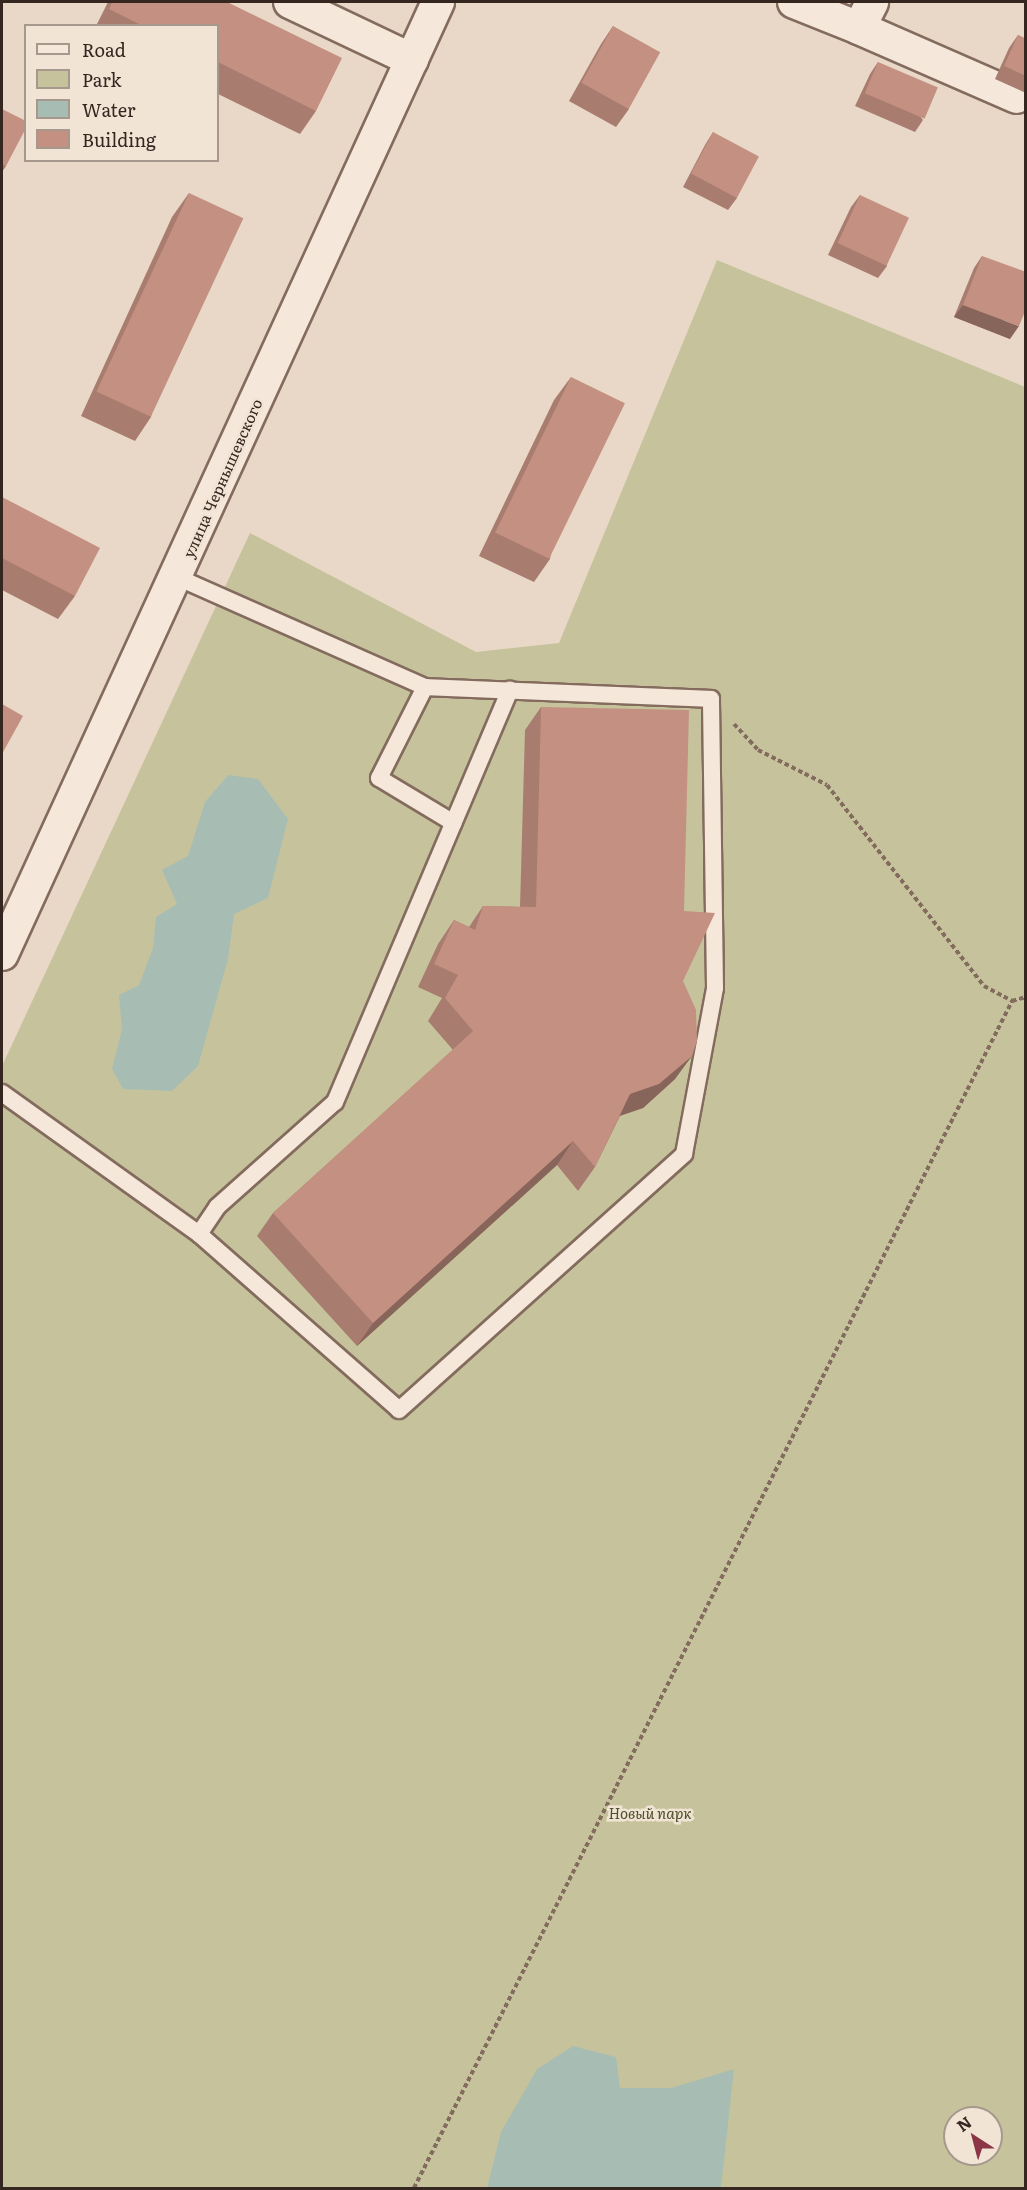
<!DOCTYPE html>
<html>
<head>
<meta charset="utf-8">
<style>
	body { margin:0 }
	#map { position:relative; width:1027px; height:2190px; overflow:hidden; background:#e9d8c7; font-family:Literata,serif }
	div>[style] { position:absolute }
	.green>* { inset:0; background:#c6c39c }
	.water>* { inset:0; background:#a7bdb3 }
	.path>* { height:4px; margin-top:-2px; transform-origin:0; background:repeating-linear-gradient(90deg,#836b5e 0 4.5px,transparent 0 7.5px) }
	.roads { filter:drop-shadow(2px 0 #836b5e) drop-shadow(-2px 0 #836b5e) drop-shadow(0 2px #836b5e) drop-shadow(0 -2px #836b5e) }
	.lane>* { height:16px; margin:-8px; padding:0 8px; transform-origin:8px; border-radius:8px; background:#f5e7d9 }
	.street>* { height:32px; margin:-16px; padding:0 16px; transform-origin:16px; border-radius:16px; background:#f5e7d9 }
	.wall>* { inset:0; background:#a87c6f }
	.shaded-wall>* { inset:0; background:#88655a }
	.building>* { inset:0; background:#c39081; transform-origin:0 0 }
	span { translate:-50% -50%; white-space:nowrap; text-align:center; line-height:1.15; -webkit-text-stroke:5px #f1e4d5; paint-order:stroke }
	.street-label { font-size:15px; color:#352620 }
	.park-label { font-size:15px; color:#4c4f29; font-style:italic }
	.frame { position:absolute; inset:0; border:3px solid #352620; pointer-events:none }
	.legend { position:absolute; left:24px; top:24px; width:195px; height:138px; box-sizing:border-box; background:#f1e4d5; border:2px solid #a6988d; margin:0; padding:8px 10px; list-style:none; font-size:18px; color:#352620 }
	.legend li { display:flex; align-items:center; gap:12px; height:30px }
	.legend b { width:30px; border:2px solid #a6988d }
	.north { position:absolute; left:943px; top:2106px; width:60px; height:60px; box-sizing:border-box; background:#f1e4d5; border:2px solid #a6988d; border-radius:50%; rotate:324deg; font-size:16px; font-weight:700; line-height:24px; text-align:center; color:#352620 }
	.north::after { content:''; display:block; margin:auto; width:21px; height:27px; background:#8b3546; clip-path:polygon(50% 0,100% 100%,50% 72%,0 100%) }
</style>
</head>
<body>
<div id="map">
	<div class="green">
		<i style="clip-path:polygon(evenodd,717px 260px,1025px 387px,1025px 2188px,2px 2188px,2px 1066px,250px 533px,476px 652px,559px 643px,717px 260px,955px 2118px,991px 2118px,991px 2154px,955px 2154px,955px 2118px)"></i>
	</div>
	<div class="water">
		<i style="clip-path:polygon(228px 775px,258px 779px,288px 819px,268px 898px,234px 914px,228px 959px,198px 1066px,172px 1091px,123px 1089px,112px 1069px,122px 1029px,119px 995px,139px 985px,153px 948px,156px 917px,177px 904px,162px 870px,188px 856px,205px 802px)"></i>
		<i style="clip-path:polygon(573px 2046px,616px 2057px,620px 2088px,671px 2088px,734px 2069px,721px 2188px,487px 2188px,501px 2132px,537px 2069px)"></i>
	</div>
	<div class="path">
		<i style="left:734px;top:724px;width:35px;rotate:47deg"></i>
		<i style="left:758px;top:750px;width:77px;rotate:26.9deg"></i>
		<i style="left:827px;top:785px;width:255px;rotate:52deg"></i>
		<i style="left:984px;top:986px;width:32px;rotate:28deg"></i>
		<i style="left:1012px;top:1001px;width:15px;rotate:-16deg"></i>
		<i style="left:414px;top:2188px;width:1329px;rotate:-63.26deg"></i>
	</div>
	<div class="roads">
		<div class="lane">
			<i style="left:425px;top:687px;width:102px;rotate:116.8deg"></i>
			<i style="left:379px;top:778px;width:87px;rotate:31deg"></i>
			<i style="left:2px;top:1093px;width:242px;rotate:35.6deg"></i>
			<i style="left:199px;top:1234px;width:266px;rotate:41.3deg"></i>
			<i style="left:399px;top:1410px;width:383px;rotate:-41.9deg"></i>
			<i style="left:684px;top:1154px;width:169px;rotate:-79.4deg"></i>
			<i style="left:715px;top:988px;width:289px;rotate:-90.8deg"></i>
			<i style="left:711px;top:699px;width:286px;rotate:-177.6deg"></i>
			<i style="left:425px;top:687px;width:271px;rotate:-156.1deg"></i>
			<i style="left:199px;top:1234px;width:32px;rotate:-56deg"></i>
			<i style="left:217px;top:1207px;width:158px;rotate:-41.7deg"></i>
			<i style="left:335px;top:1102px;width:448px;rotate:-67deg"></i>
		</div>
		<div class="street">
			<i style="left:290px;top:2px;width:135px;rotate:25.4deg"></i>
			<i style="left:794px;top:2px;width:70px;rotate:21.8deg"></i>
			<i style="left:859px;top:28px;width:29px;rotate:-63deg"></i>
			<i style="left:859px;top:28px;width:172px;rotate:23.6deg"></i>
			<i style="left:2px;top:954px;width:1047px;rotate:-65.39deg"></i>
		</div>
	</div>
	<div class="wall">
		<i style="clip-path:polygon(108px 2px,227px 2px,316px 111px,300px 134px,218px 94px,218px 26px,96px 26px)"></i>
		<i style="clip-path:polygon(613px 26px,629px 109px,616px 127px,569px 101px,601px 44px)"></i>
		<i style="clip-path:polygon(1018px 35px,1026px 39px,1026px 93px,995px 79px,1009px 48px)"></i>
		<i style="clip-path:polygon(878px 62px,923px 120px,915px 132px,855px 106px,870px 74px)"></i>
		<i style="clip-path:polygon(2px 109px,6px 166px,2px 172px)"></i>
		<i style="clip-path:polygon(713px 132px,737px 198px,728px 210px,683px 187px,705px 145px)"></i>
		<i style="clip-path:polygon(189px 193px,151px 417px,135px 441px,81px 416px,172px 217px)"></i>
		<i style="clip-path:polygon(860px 195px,887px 266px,878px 278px,828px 255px,851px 207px)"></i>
		<i style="clip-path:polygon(982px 256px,1010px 339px,954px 317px,974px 268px)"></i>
		<i style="clip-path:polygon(571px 377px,550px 559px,534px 582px,479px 556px,554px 400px)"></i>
		<i style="clip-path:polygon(2px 497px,75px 596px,58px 619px,2px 590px)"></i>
		<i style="clip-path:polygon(541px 707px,684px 911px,683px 981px,675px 1079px,643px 1108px,620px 1116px,595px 1167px,578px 1191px,557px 1165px,357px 1346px,257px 1236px,273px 1213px,453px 1050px,428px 1021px,442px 998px,418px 987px,438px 944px,454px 920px,469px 927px,483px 906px,520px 907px,525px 730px)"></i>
	</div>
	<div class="shaded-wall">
		<i style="clip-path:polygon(963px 305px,1019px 326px,1010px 339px,954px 317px)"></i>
		<i style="clip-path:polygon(692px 1056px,675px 1079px,643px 1108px,613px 1118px,630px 1094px)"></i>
		<i style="clip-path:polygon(573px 1141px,557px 1165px,357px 1346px,373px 1323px)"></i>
	</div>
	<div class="building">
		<i style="clip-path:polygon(112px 2px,227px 2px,342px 58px,316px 111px,218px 62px,218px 26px,143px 26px,109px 9px)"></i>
		<i style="left:613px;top:26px;width:54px;height:65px;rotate:29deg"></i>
		<i style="clip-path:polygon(1018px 35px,1026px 39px,1026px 76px,1004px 66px)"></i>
		<i style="left:878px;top:62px;width:65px;height:34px;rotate:23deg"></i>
		<i style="clip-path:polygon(2px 109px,26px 121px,26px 128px,6px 166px,2px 164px)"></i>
		<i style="left:713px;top:132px;width:52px;height:47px;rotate:28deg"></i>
		<i style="left:189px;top:193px;width:60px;height:219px;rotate:25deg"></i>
		<i style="left:860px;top:195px;width:54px;height:53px;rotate:25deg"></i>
		<i style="clip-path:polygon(982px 256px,1026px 272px,1026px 309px,1019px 326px,963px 305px)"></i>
		<i style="left:571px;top:377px;width:60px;height:173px;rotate:26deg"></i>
		<i style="clip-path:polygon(2px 497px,100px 548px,75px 596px,2px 558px)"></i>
		<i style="clip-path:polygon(2px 704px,23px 716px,2px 754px)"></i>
		<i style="clip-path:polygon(541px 707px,689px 710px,684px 911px,715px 913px,683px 981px,696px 1010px,697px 1041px,692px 1056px,659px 1084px,630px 1094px,595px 1167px,573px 1141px,373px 1323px,273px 1213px,473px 1031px,445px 998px,458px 975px,434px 964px,454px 920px,475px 930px,483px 906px,536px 907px)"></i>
	</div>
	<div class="street-label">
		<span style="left:222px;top:478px;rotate:-66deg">улица Чернышевского</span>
	</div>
	<div class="park-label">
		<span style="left:650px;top:1813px">Новый парк</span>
	</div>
	<div class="frame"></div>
	<ul class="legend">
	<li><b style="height:8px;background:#f5e7d9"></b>Road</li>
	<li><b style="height:16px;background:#c6c39c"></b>Park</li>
	<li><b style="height:16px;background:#a7bdb3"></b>Water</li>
	<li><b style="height:16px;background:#c39081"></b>Building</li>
	</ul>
	<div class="north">N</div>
</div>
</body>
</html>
